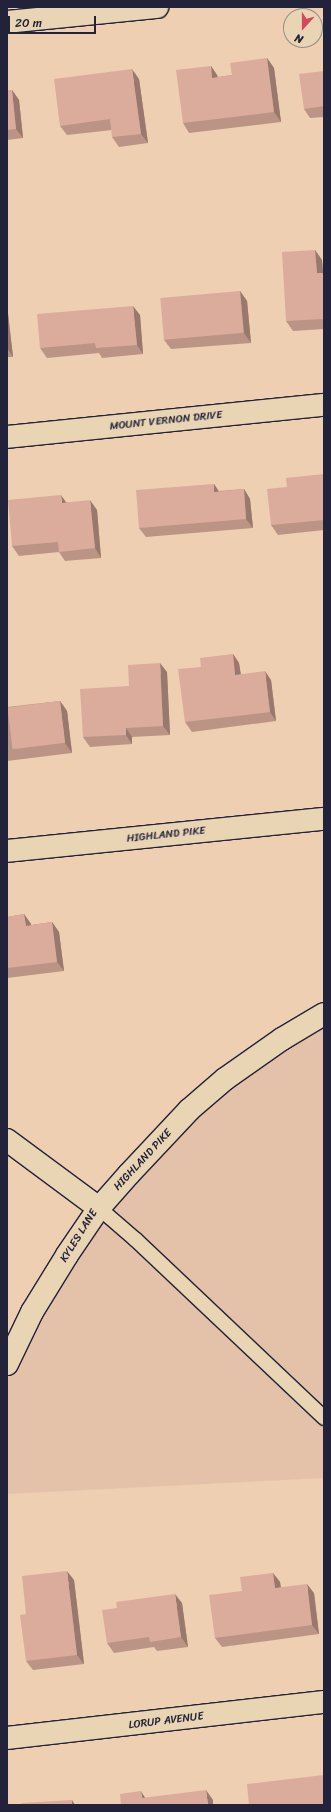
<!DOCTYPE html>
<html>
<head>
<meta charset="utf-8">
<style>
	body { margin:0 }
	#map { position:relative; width:331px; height:1812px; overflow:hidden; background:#eecfb1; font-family:Sriracha,sans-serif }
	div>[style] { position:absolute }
	.built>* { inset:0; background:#e4c1a9 }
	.roads { filter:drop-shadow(1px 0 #22223b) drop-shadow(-1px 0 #22223b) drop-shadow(0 1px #22223b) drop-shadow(0 -1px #22223b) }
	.lane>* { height:14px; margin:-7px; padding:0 7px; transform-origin:7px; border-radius:7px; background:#e9d4b3 }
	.street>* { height:22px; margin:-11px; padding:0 11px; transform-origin:11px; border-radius:11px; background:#e9d4b3 }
	.secondary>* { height:22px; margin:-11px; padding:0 11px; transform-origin:11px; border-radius:11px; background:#e9d4b3 }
	.wall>* { inset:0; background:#bc9486 }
	.shaded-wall>* { inset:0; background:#99786d }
	.building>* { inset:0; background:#dbac9c; transform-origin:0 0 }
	span { translate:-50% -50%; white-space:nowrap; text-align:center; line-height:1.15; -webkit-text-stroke:3px #e9d4b3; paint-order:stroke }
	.street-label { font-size:11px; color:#22223b }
	.frame { position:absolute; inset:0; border:8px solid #22223b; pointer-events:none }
	.north { position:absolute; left:283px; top:8px; width:40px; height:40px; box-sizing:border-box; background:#e9d4b3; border:1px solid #998d83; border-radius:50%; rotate:201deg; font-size:11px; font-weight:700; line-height:16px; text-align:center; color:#22223b }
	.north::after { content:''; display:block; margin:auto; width:14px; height:18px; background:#d1495b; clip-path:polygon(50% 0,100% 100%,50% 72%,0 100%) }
	.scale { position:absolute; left:8px; top:16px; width:88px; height:18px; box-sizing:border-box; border:2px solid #22223b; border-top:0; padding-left:5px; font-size:12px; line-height:14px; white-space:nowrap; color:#22223b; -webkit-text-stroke:3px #e9d4b3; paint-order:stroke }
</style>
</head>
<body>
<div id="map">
	<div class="built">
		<i style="clip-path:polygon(324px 1014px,324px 1478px,7px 1494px,7px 1364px,32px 1312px,189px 1110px)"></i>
	</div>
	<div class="roads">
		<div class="lane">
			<i style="left:99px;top:1208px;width:49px;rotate:40.9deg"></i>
			<i style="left:136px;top:1240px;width:259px;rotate:43.4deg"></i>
		</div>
		<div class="street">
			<i style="left:7px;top:22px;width:151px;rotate:-5.7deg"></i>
			<i style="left:7px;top:437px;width:319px;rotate:-5.8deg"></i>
			<i style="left:7px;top:851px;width:319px;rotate:-5.8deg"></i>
			<i style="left:7px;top:1738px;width:319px;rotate:-6.5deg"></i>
		</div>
		<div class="secondary">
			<i style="left:7px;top:1140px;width:114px;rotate:36.5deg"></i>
			<i style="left:7px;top:1364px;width:58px;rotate:-64.3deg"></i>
			<i style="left:32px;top:1312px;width:67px;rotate:-58.4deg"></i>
			<i style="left:67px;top:1255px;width:57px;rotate:-55.8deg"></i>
			<i style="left:99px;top:1208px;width:45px;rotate:-48.6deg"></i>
			<i style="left:129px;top:1174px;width:88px;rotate:-46.8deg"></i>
			<i style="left:189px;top:1110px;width:48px;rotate:-40.7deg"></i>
			<i style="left:225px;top:1079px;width:70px;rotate:-35.1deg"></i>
			<i style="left:282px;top:1039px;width:49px;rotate:-30.8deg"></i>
		</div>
	</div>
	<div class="wall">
		<i style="clip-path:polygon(267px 58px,274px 68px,281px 122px,189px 133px,183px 123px,211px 66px,217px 75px,218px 77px,232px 75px)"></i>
		<i style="clip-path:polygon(324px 71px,324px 117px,310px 118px,304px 109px)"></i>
		<i style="clip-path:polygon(139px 79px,148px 143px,119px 147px,112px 137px,112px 130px,67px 135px,60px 126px)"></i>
		<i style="clip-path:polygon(12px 90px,19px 100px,23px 138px,7px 140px,7px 91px)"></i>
		<i style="clip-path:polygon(315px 250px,322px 260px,323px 273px,324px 273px,324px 329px,293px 331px,286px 321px)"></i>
		<i style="clip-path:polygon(240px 291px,247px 301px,251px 343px,171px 349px,164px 340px)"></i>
		<i style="clip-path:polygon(7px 305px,13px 357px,7px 357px)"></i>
		<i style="clip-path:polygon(140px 315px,143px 354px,102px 358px,99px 353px,47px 358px,40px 348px)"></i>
		<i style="clip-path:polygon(324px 474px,324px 530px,278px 535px,271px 525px)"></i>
		<i style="clip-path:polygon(214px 484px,219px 491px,244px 489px,250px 499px,253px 528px,146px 537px,139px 528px)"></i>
		<i style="clip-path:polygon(66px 502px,97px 510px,101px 558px,65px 561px,59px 552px,19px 556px,12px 546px)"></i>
		<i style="clip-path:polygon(233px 654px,239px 663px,241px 674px,271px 680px,276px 721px,192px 732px,185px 722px,201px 667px)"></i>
		<i style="clip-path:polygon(167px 672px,170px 735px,132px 737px,132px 744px,90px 747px,83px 737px,129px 686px)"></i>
		<i style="clip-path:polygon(60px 701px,67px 711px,72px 753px,7px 761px,7px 707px)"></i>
		<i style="clip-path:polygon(24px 914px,31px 924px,31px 925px,52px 922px,59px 932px,64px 971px,7px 978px,7px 917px)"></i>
		<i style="clip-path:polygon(273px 1573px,280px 1582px,281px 1587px,314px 1593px,319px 1634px,222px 1647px,215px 1638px,242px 1591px)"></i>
		<i style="clip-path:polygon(74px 1580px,84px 1664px,33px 1670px,26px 1661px,26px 1614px)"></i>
		<i style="clip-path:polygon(182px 1603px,188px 1647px,157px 1651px,154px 1647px,114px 1653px,107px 1643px)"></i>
	</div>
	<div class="shaded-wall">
		<i style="clip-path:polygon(267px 58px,274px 68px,281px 122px,274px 112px)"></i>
		<i style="clip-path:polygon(211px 66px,217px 75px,219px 88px,212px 78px)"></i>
		<i style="clip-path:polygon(132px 69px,139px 79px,148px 143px,141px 134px)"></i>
		<i style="clip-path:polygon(12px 90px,19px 100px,23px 138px,16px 129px)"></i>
		<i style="clip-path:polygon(315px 250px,322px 260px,324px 283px,317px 273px)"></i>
		<i style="clip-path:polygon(240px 291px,247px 301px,251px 343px,244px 333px)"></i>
		<i style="clip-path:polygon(7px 305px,13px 357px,7px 348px)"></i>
		<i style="clip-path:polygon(133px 306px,140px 315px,143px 354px,137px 345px)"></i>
		<i style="clip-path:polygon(214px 484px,220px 494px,214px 492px)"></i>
		<i style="clip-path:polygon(244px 489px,250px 499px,253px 528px,246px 519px)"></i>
		<i style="clip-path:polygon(61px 495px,68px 505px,62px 503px)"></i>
		<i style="clip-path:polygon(90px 500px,97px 510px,101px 558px,95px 548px)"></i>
		<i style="clip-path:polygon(233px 654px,239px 663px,242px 684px,235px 675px)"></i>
		<i style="clip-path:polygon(160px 663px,167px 672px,170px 735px,163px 726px)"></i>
		<i style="clip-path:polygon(265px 671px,271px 680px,276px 721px,270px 712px)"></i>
		<i style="clip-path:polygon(60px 701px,67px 711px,72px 753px,65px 743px)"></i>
		<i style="clip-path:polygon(126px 728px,132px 737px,132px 744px,126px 735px)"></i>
		<i style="clip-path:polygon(24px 914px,31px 924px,32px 936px,26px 926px)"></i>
		<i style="clip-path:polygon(52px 922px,59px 932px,64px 971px,57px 962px)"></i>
		<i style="clip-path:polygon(67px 1571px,74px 1580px,84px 1664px,77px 1655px)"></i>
		<i style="clip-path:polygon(273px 1573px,280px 1582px,282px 1597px,275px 1588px)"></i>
		<i style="clip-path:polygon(307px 1584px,314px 1593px,319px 1634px,312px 1625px)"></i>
		<i style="clip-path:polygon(175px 1594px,182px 1603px,188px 1647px,181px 1637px)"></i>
		<i style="clip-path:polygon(206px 1790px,213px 1800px,213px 1805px,208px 1805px)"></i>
		<i style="clip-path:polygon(141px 1791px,147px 1801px,142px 1798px)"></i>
		<i style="clip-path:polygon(72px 1800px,75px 1805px,72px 1805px)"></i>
	</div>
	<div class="building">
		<i style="clip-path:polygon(267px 58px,274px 112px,183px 123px,176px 70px,211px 66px,212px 78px,232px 75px,230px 63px)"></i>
		<i style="clip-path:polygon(132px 69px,141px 134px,112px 137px,110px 119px,60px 126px,54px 79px)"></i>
		<i style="clip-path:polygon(324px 71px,324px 106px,304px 109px,299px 74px)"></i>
		<i style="clip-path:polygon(12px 90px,16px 129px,7px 130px,7px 91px)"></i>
		<i style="clip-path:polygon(315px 250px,317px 273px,324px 273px,324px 325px,323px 325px,323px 319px,286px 321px,282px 252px)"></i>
		<i style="left:240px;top:291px;width:42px;height:80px;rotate:85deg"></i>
		<i style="clip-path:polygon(133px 306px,137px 345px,96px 348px,95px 343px,40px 348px,37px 314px)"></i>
		<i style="clip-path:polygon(324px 474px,324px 520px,271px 525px,267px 489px,287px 487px,286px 478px)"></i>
		<i style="clip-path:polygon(214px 484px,214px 492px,244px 489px,246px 519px,139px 528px,136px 490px)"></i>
		<i style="clip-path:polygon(61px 495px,62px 503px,90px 500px,95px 548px,59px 552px,58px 542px,12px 546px,8px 500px)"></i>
		<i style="clip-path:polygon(233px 654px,235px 675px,265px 671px,270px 712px,185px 722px,178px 669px,201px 667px,200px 658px)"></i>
		<i style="clip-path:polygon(160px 663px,163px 726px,126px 728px,126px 735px,83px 737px,80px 689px,129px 686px,128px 665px)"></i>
		<i style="left:60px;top:701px;width:42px;height:53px;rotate:83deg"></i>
		<i style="clip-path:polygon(24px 914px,26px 926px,52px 922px,57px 962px,7px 968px,7px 917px)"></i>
		<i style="clip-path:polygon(67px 1571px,77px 1655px,26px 1661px,20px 1615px,26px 1614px,22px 1576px)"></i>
		<i style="clip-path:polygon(273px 1573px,275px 1588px,307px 1584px,312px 1625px,215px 1638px,209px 1595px,242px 1591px,240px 1577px)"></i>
		<i style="clip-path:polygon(175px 1594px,181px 1637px,150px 1642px,149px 1637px,107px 1643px,102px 1610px,117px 1608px,116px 1602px)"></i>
		<i style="clip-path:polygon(324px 1775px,324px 1805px,249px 1805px,247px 1784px)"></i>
		<i style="clip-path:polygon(206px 1790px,208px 1805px,121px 1805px,120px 1794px,141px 1791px,142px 1798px)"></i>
		<i style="clip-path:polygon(72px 1800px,72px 1805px,22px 1805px,21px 1803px)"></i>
	</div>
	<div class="street-label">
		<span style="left:166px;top:421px;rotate:-6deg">MOUNT VERNON DRIVE</span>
		<span style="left:166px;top:835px;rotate:-6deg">HIGHLAND PIKE</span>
		<span style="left:143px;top:1160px;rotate:-47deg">HIGHLAND PIKE</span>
		<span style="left:79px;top:1236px;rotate:-58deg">KYLES LANE</span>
		<span style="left:166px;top:1721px;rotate:-7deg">LORUP AVENUE</span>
	</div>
	<div class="frame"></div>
	<div class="north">N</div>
	<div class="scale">20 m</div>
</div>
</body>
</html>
